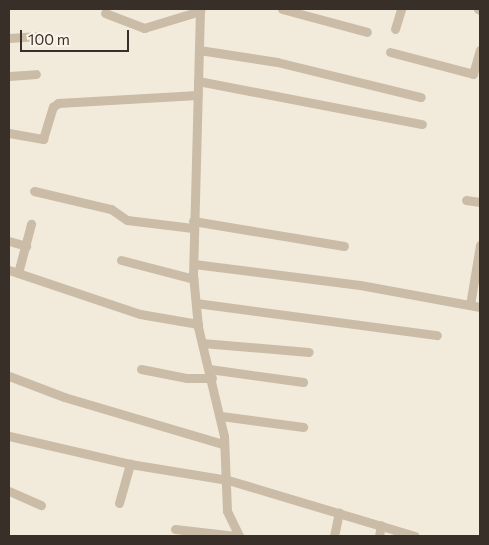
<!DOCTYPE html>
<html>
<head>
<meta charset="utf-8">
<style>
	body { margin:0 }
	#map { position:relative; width:489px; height:545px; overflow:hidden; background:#f2ebdb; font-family:Commissioner,sans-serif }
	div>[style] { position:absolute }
	.minor>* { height:9px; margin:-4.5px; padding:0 4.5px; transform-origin:4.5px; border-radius:4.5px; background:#cbbca7 }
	span { translate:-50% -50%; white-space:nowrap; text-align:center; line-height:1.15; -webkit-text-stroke:4.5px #faf4e8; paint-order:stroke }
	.frame { position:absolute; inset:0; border:10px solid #372f28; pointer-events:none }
	.scale { position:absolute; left:20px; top:30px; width:109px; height:22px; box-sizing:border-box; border:2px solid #372f28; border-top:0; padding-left:6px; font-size:15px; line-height:18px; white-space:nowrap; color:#372f28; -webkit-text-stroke:4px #faf4e8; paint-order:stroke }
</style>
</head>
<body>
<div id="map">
	<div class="minor">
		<i style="left:200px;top:9px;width:266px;rotate:91.5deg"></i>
		<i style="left:193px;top:275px;width:52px;rotate:84.5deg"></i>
		<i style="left:198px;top:327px;width:112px;rotate:76.6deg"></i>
		<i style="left:224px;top:436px;width:75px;rotate:87.7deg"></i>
		<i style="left:227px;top:511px;width:28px;rotate:64deg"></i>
		<i style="left:282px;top:9px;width:88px;rotate:15.1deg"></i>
		<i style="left:478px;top:9px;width:2px;rotate:27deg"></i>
		<i style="left:105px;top:13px;width:42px;rotate:21deg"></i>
		<i style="left:144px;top:28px;width:59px;rotate:-16.9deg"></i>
		<i style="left:395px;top:29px;width:21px;rotate:-73deg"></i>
		<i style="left:9px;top:38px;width:26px;rotate:-4deg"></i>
		<i style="left:199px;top:50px;width:79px;rotate:8.7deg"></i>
		<i style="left:277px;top:62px;width:148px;rotate:13.7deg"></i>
		<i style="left:390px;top:52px;width:86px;rotate:14.8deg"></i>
		<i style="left:473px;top:74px;width:25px;rotate:-74deg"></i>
		<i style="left:9px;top:76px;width:27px;rotate:-4deg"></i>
		<i style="left:198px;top:81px;width:228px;rotate:10.9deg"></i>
		<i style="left:9px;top:133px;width:35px;rotate:10deg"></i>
		<i style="left:43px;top:139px;width:34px;rotate:-73deg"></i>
		<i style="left:53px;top:107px;width:6px;rotate:-39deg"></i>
		<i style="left:58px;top:103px;width:140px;rotate:-3.3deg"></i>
		<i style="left:34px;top:191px;width:79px;rotate:13.2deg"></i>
		<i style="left:111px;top:209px;width:19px;rotate:35deg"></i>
		<i style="left:127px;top:220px;width:66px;rotate:6.9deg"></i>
		<i style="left:466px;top:200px;width:14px;rotate:8deg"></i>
		<i style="left:193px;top:221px;width:153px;rotate:9.4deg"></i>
		<i style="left:9px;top:241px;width:18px;rotate:16deg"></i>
		<i style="left:121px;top:260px;width:75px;rotate:14.6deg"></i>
		<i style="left:194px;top:264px;width:167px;rotate:7.2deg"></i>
		<i style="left:360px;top:285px;width:122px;rotate:10.4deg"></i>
		<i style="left:9px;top:270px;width:138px;rotate:18.6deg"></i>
		<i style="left:140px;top:314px;width:59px;rotate:9.8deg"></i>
		<i style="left:18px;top:273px;width:51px;rotate:-75.1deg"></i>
		<i style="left:196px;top:303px;width:243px;rotate:7.6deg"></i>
		<i style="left:470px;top:305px;width:61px;rotate:-80.5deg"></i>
		<i style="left:202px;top:343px;width:107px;rotate:4.8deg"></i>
		<i style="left:141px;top:369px;width:47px;rotate:11.1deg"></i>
		<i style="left:187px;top:378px;width:25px"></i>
		<i style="left:209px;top:369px;width:95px;rotate:7.9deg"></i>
		<i style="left:9px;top:376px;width:59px;rotate:20.9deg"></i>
		<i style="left:64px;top:397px;width:166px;rotate:16.5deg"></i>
		<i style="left:221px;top:416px;width:83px;rotate:7.6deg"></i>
		<i style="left:9px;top:436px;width:124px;rotate:13deg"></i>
		<i style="left:130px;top:464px;width:99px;rotate:9.3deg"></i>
		<i style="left:228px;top:480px;width:195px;rotate:16.7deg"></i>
		<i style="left:9px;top:491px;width:35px;rotate:24deg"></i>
		<i style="left:119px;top:503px;width:41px;rotate:-74.2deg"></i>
		<i style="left:175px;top:529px;width:61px;rotate:6.5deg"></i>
		<i style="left:334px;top:536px;width:24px;rotate:-78deg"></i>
		<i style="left:379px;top:536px;width:11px;rotate:-80deg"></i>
	</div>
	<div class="frame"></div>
	<div class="scale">100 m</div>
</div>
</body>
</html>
